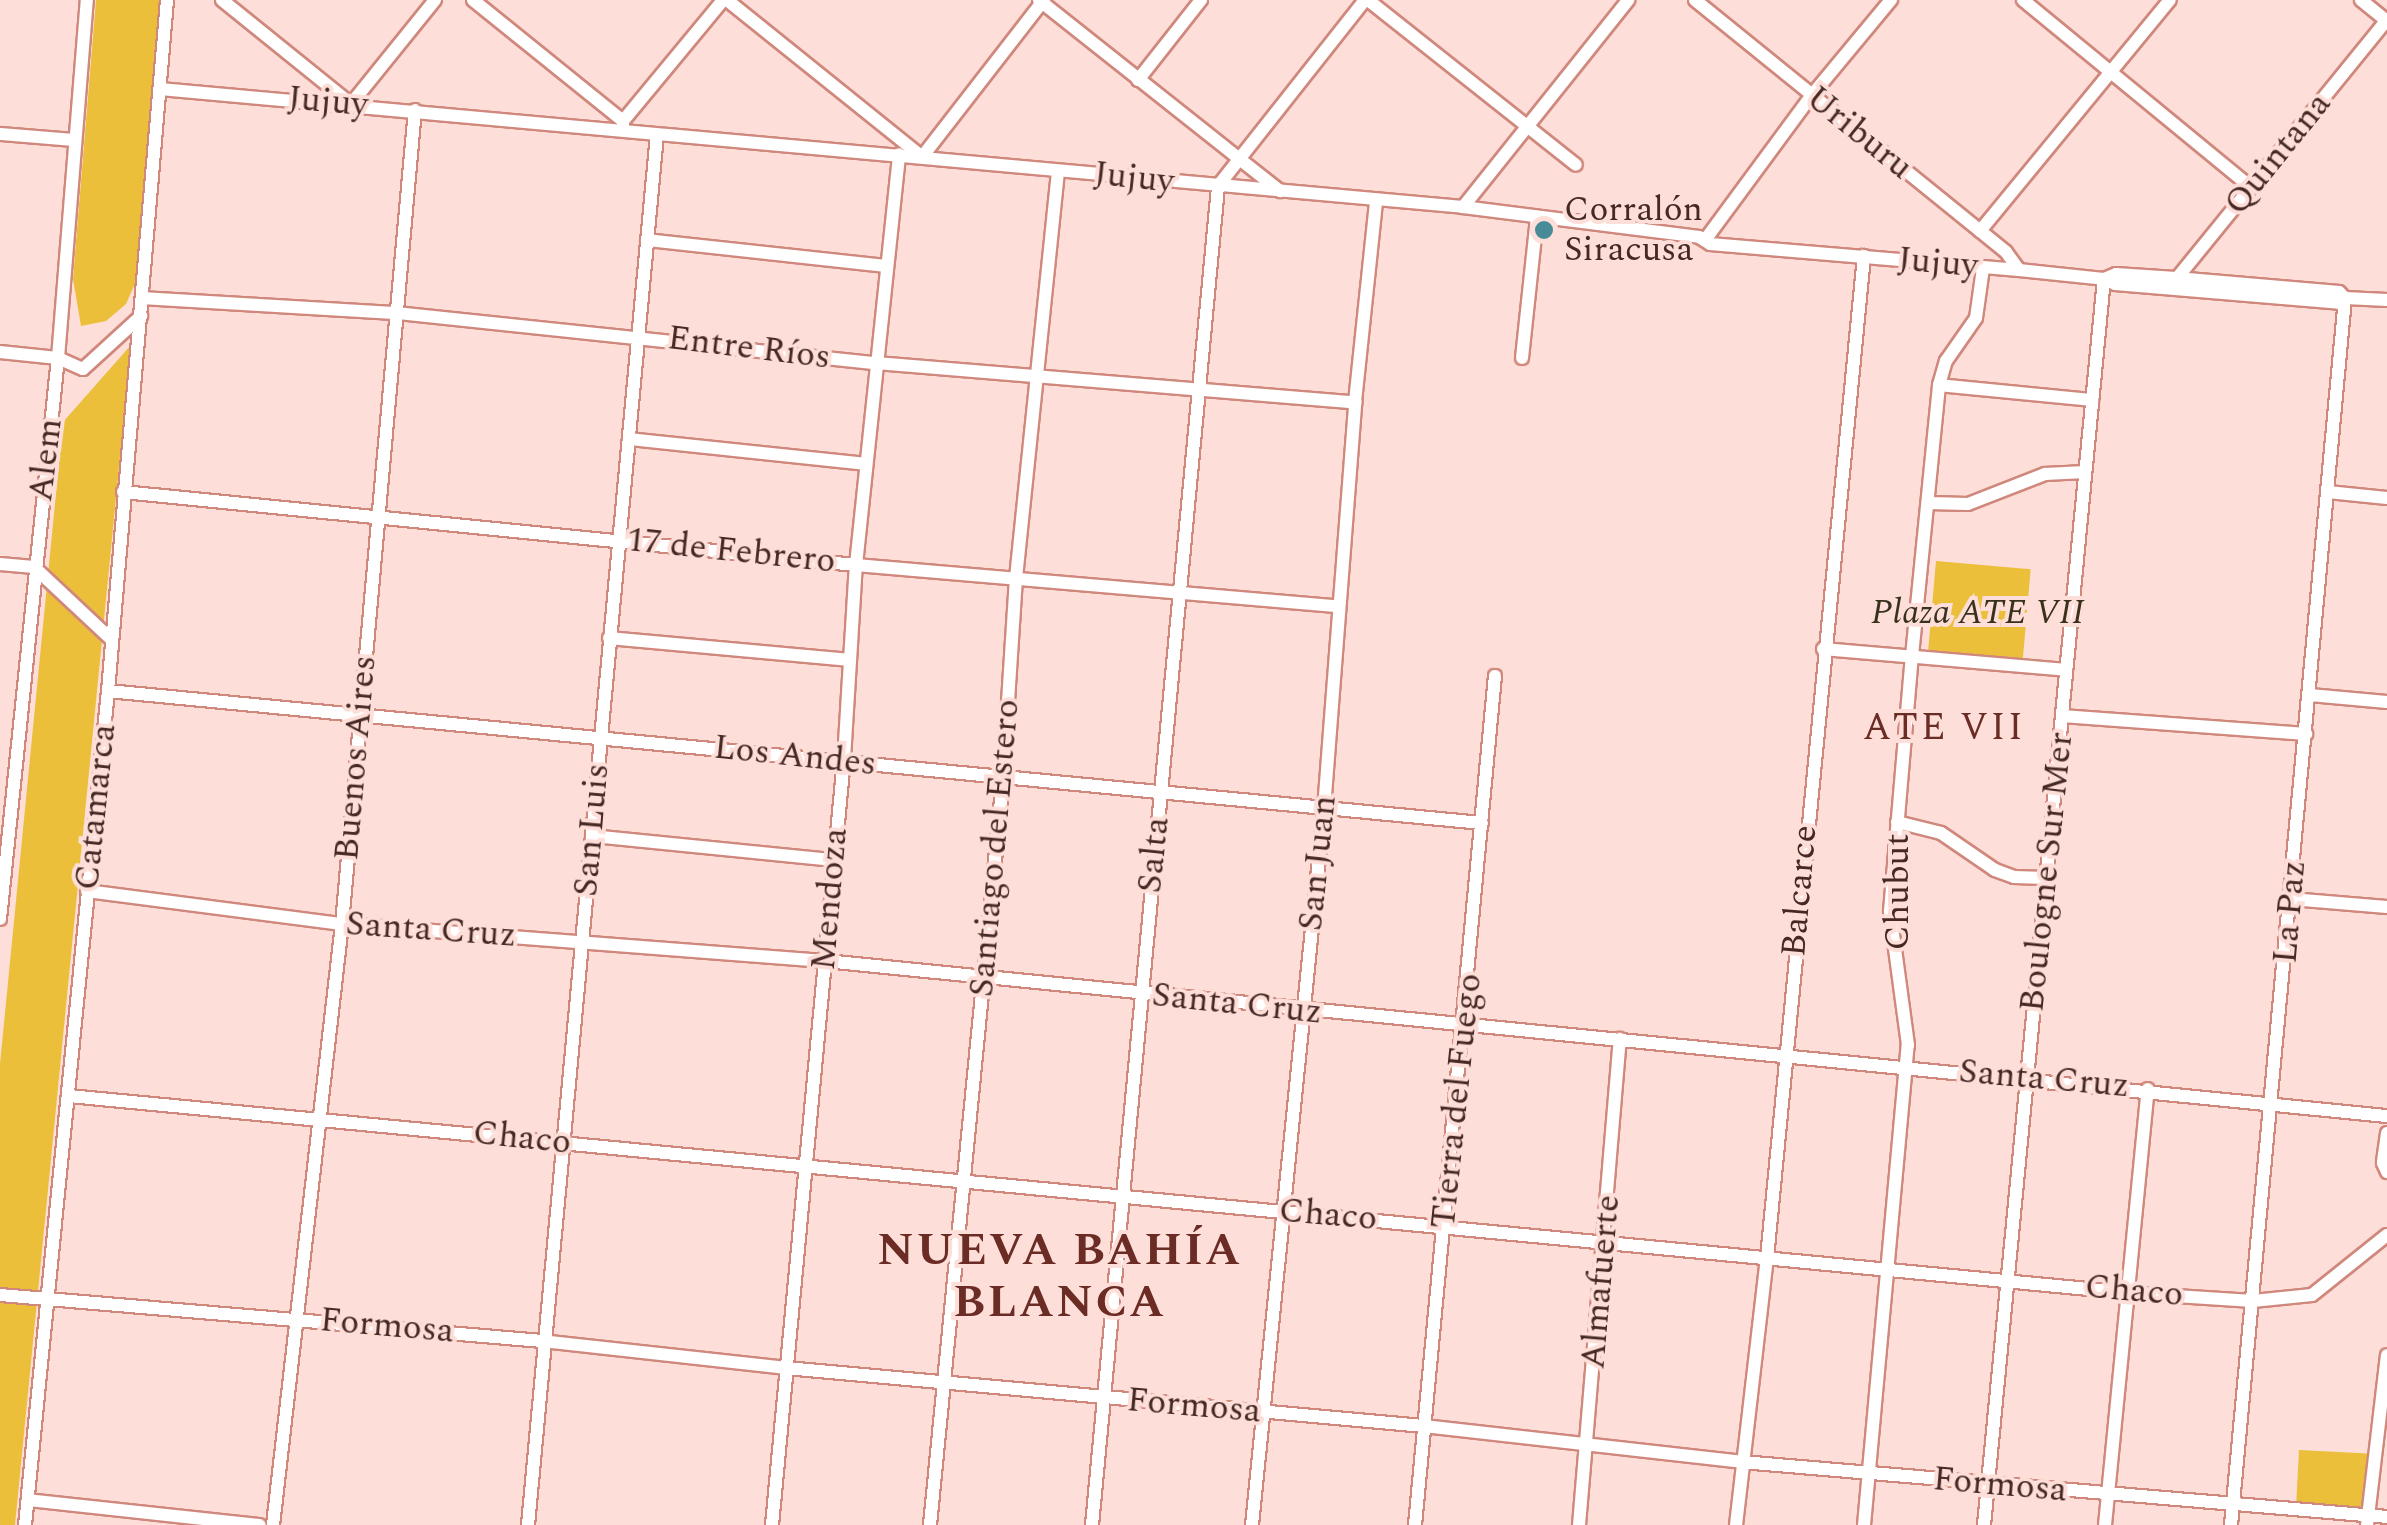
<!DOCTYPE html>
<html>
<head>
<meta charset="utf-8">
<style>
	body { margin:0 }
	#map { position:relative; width:2387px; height:1525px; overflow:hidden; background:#fdded8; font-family:Spectral,serif }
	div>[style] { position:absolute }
	.green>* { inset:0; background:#ebbf3a; transform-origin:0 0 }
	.roads { filter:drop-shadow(2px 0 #d0887d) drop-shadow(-2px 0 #d0887d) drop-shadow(0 2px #d0887d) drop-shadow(0 -2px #d0887d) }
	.minor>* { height:12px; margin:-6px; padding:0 6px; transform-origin:6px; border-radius:6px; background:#fff }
	.dots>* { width:28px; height:28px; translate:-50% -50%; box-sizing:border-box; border:5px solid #fdded8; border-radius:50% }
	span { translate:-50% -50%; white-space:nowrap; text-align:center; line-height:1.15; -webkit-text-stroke:8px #fdded8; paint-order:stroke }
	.street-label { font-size:35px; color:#462924 }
	.poi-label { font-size:35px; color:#462924 }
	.left { translate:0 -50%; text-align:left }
	.park-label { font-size:35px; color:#39311b; font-style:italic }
	.neighbourhood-label { font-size:38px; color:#6a2c24; letter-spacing:2.5px }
	.district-label { font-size:45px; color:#6a2c24; font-weight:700; letter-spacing:2.5px }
</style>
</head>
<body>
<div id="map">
	<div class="green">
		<i style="clip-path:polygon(96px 0,161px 0,137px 279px,126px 304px,106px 321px,81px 326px,73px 279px)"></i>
		<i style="clip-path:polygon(131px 345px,15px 1525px,0 1525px,0 1064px,63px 422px)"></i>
		<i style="left:1936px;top:561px;width:95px;height:97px;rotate:5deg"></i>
		<i style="left:2299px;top:1450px;width:69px;height:54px;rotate:3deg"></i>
	</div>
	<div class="roads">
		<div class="minor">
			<i style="left:222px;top:0;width:166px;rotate:38.9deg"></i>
			<i style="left:351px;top:104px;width:134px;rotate:-51.1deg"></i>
			<i style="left:473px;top:0;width:193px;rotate:38.9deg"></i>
			<i style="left:727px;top:0;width:250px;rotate:38.8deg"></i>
			<i style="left:922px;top:157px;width:199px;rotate:-52.2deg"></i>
			<i style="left:1039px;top:0;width:308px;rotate:38.4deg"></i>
			<i style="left:1368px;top:0;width:265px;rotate:38.4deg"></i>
			<i style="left:1695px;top:0;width:400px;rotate:39deg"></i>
			<i style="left:2006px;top:252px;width:22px;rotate:54deg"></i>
			<i style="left:2023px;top:0;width:295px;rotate:39.4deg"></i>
			<i style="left:2361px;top:0;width:33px;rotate:39deg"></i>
			<i style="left:1138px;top:80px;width:102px;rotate:-51.8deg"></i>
			<i style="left:160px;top:89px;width:1308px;rotate:5.17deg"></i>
			<i style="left:1463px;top:207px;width:238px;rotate:7.2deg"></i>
			<i style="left:1699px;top:237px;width:13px;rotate:32deg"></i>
			<i style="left:1710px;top:244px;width:310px;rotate:4.8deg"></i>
			<i style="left:2019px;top:270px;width:85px;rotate:6deg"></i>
			<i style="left:2104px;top:279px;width:12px;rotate:24deg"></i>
			<i style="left:2115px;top:284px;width:225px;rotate:4.8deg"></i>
			<i style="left:2339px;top:303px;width:8px;rotate:-40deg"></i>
			<i style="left:2345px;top:298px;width:42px;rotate:2.7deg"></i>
			<i style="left:623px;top:129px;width:8px;rotate:-90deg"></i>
			<i style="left:623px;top:121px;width:157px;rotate:-50.4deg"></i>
			<i style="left:0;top:134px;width:74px;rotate:4.6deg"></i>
			<i style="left:1463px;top:207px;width:265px;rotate:-51.4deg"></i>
			<i style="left:1980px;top:231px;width:299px;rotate:-50.6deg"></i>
			<i style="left:647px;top:240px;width:239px;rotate:6.2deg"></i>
			<i style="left:1705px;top:240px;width:180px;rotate:-53.6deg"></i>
			<i style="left:1812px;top:95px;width:124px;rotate:-50.3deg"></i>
			<i style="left:2104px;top:279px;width:13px;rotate:-23deg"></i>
			<i style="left:2116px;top:274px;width:60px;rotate:3.8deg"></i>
			<i style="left:2176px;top:278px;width:164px;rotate:4.9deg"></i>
			<i style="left:2339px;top:292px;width:8px;rotate:45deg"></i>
			<i style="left:2169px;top:288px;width:345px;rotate:-50.9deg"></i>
			<i style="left:143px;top:298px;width:254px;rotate:3.4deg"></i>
			<i style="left:397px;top:313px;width:482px;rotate:6deg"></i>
			<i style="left:876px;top:363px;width:481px;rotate:4.7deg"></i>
			<i style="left:0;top:352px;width:58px;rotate:5.9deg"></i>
			<i style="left:58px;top:358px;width:27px;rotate:24deg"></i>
			<i style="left:83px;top:369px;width:79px;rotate:-42.4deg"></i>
			<i style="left:1522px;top:358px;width:142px;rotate:-83.9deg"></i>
			<i style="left:1939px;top:385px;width:154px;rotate:5.6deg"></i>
			<i style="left:629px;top:439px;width:238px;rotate:6deg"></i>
			<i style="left:123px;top:492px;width:737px;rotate:5.69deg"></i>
			<i style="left:856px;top:565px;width:484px;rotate:4.9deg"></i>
			<i style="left:2328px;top:492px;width:59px;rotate:5.8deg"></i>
			<i style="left:1928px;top:503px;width:40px;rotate:1.4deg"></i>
			<i style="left:1968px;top:504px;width:83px;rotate:-21.3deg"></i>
			<i style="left:2045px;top:474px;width:40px;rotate:-2.9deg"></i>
			<i style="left:0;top:564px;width:34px;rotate:5deg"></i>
			<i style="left:34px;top:567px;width:107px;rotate:43.1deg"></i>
			<i style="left:609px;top:638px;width:242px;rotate:5.2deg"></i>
			<i style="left:1823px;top:649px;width:244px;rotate:4.9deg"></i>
			<i style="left:108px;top:691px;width:1380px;rotate:5.49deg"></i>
			<i style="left:2310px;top:695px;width:77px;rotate:5.2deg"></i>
			<i style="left:2062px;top:716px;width:245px;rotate:4.2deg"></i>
			<i style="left:1897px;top:822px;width:45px;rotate:14deg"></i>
			<i style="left:1941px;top:833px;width:65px;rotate:34.4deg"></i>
			<i style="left:1995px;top:870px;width:20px;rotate:20deg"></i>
			<i style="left:2014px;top:877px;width:32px;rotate:2deg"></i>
			<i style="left:592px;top:836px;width:242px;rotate:5.7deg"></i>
			<i style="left:87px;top:891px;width:257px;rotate:7.4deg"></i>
			<i style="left:342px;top:924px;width:484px;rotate:4.4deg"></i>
			<i style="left:825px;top:961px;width:1570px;rotate:5.67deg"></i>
			<i style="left:2291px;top:899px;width:96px;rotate:4.8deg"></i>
			<i style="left:0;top:919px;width:564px;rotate:-84.1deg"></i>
			<i style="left:58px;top:358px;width:359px;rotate:-85.4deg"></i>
			<i style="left:69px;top:1096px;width:2069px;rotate:5.46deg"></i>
			<i style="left:2129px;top:1293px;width:124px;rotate:3.7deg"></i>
			<i style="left:2253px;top:1301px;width:59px;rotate:-5.8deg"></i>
			<i style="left:2312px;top:1295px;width:96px;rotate:-38.7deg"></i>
			<i style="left:2387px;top:1133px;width:30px;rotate:98deg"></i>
			<i style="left:2383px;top:1163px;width:10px;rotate:66deg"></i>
			<i style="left:0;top:1295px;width:544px;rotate:4.85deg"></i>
			<i style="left:542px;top:1341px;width:245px;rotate:6.3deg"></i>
			<i style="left:786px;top:1368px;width:640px;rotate:5.2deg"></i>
			<i style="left:1423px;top:1426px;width:321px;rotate:6.4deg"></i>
			<i style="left:1742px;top:1462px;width:647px;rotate:4.87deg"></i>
			<i style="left:28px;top:1500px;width:233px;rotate:6.2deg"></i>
			<i style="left:25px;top:1525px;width:838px;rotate:-84.32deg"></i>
			<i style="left:108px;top:691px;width:694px;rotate:-85.12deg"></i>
			<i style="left:273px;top:1525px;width:605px;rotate:-83.45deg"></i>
			<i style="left:342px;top:924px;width:817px;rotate:-84.88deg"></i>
			<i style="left:528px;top:1525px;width:1396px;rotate:-84.7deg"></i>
			<i style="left:772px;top:1525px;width:769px;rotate:-84.63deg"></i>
			<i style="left:844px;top:759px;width:194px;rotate:-86.5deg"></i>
			<i style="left:856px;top:565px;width:413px;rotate:-84deg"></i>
			<i style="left:930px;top:1525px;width:750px;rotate:-84.41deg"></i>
			<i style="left:1003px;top:779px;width:201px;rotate:-86.3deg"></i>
			<i style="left:1016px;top:578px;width:409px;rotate:-84.1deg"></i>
			<i style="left:1092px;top:1525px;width:1345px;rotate:-84.62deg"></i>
			<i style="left:1218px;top:186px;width:237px;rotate:-51.7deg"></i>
			<i style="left:1252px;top:1525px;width:720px;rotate:-84.26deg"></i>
			<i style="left:1324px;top:809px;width:408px;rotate:-85.6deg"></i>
			<i style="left:1355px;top:402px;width:202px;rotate:-84deg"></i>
			<i style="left:1415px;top:1525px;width:853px;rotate:-84.62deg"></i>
			<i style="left:1579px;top:1525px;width:488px;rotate:-85.2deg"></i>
			<i style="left:1736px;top:1525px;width:269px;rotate:-83.4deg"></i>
			<i style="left:1767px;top:1258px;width:1007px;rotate:-84.47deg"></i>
			<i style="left:1864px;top:1525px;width:482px;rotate:-84.8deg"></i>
			<i style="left:1908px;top:1045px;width:135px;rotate:-97.7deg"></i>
			<i style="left:1890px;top:911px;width:256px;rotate:-85.1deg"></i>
			<i style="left:1912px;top:656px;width:272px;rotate:-84.3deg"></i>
			<i style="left:1939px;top:385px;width:25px;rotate:-74deg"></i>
			<i style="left:1946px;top:361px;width:52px;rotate:-55.1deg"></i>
			<i style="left:1976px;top:318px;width:50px;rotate:-82deg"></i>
			<i style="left:1984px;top:1525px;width:1252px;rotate:-84.5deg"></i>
			<i style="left:2105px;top:1525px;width:438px;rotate:-84.4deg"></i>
			<i style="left:2231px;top:1525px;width:1232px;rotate:-84.69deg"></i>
			<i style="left:2367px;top:1525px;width:171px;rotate:-83.3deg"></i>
		</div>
	</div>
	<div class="dots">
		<i style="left:1544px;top:230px;background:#468b97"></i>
	</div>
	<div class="street-label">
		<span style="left:328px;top:102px;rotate:5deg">Jujuy</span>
		<span style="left:1859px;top:133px;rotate:39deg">Uriburu</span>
		<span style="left:2278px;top:154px;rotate:-51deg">Quintana</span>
		<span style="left:1134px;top:178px;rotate:6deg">Jujuy</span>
		<span style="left:1938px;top:263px;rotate:5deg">Jujuy</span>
		<span style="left:749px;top:348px;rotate:7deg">Entre Ríos</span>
		<span style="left:46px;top:460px;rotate:-83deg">Alem</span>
		<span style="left:731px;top:551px;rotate:6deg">17 de Febrero</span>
		<span style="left:795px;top:756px;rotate:6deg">Los Andes</span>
		<span style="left:356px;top:758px;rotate:-85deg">Buenos Aires</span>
		<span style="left:96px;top:807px;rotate:-84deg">Catamarca</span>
		<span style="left:592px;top:830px;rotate:-85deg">San Luis</span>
		<span style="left:995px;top:848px;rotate:-85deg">Santiago del Estero</span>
		<span style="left:1154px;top:855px;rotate:-84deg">Salta</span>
		<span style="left:1318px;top:863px;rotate:-84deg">San Juan</span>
		<span style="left:2047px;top:872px;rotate:-84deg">Boulogne Sur Mer</span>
		<span style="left:1800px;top:891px;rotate:-85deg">Balcarce</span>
		<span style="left:1898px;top:892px;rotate:-90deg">Chubut</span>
		<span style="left:830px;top:899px;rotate:-85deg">Mendoza</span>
		<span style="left:2290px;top:912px;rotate:-85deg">La Paz</span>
		<span style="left:431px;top:930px;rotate:4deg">Santa Cruz</span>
		<span style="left:1237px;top:1004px;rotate:6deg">Santa Cruz</span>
		<span style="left:2044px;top:1079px;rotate:5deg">Santa Cruz</span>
		<span style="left:1457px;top:1101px;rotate:-84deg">Tierra del Fuego</span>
		<span style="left:522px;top:1138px;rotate:6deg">Chaco</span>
		<span style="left:1328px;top:1215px;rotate:5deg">Chaco</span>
		<span style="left:1601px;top:1282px;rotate:-85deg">Almafuerte</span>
		<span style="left:2134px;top:1291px;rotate:5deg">Chaco</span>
		<span style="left:387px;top:1326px;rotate:5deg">Formosa</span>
		<span style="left:1194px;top:1406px;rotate:5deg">Formosa</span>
		<span style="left:2000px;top:1485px;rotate:5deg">Formosa</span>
	</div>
	<div class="poi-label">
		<span class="left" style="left:1564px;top:230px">Corralón<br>Siracusa</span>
	</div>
	<div class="park-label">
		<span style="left:1978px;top:613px">Plaza ATE VII</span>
	</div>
	<div class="neighbourhood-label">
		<span style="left:1944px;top:729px">ATE VII</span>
	</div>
	<div class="district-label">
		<span style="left:1060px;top:1277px">NUEVA BAHÍA<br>BLANCA</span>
	</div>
</div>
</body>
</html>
